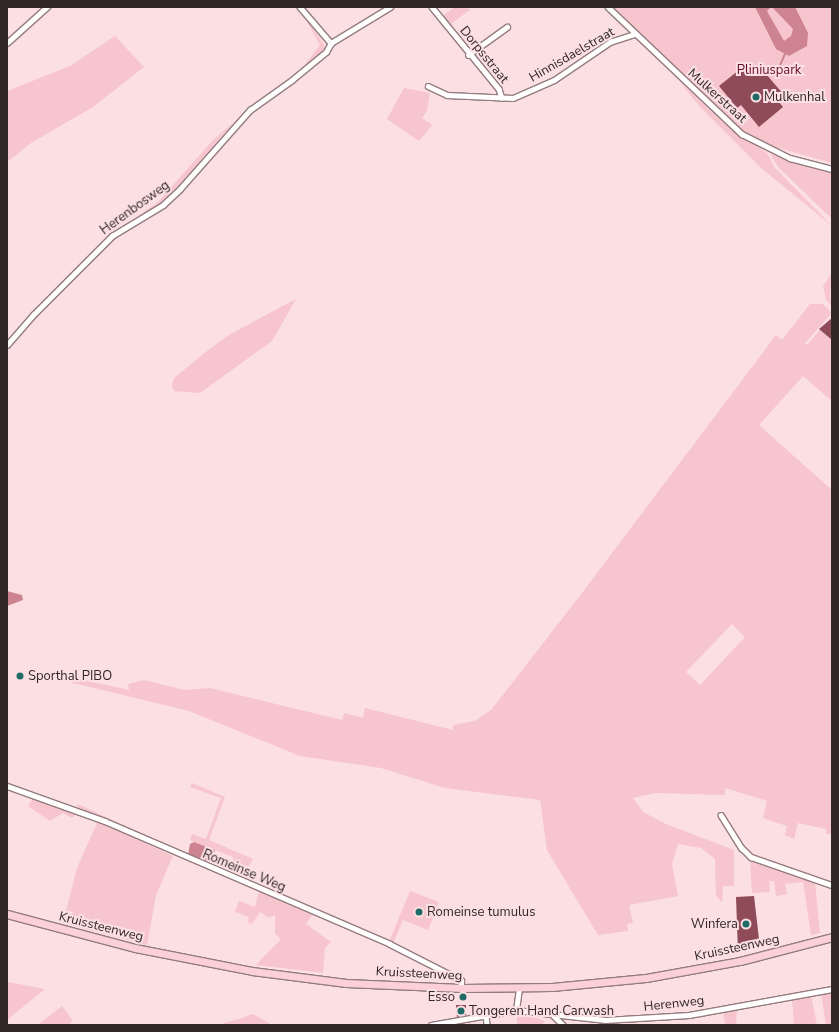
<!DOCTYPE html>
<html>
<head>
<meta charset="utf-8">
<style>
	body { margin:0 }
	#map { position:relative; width:839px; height:1032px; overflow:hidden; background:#fbdfe3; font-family:"Nunito Sans",sans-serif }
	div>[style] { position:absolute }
	.green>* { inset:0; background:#f7c5cd }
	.water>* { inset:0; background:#cd8390 }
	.stream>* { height:1.5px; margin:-0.75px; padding:0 0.75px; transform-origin:0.75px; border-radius:0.75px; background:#cd8390 }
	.building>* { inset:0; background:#8f4b58 }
	.roads { filter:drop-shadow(1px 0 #937b7e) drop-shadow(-1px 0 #937b7e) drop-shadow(0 1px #937b7e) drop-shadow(0 -1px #937b7e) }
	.street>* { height:4.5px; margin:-2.25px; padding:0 2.25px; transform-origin:2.25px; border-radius:2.25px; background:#fff }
	.primary>* { height:7px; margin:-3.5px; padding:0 3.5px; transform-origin:3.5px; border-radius:3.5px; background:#fbd1d7 }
	.dots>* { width:11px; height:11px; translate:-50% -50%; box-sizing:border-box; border:2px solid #fbdfe3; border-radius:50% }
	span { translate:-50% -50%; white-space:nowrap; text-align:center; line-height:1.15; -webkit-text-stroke:4px #fbdfe3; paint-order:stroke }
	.street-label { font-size:13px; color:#312728 }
	.park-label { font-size:13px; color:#680f2c }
	.poi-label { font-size:13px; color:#312728 }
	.left { translate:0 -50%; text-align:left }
	.right { translate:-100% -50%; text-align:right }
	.frame { position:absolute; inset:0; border:8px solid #312728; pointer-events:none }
</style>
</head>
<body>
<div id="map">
	<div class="green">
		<i style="clip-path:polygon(455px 7px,471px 9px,448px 26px,441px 17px)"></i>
		<i style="clip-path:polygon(613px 7px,832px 7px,832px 163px,772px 146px,743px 131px)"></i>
		<i style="clip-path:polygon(300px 9px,326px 48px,299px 73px,320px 45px)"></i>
		<i style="clip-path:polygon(115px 36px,144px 67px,93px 107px,31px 143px,7px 162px,7px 91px,70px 66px)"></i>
		<i style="clip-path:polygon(679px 81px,726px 125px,767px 153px,775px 168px,832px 226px,760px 167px,700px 107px)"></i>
		<i style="clip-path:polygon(404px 88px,430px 93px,427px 111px,422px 118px,432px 125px,419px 141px,387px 119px)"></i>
		<i style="clip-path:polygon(235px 121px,176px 189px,160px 205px,138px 216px,158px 202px,213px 140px)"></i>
		<i style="clip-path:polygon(770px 154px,832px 173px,832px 219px,778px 167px)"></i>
		<i style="clip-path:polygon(832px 273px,830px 296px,832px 306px,826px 300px,823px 286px)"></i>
		<i style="clip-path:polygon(296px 299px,272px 341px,200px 393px,174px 391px,172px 386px,174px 378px,207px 351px,229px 335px)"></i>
		<i style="clip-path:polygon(evenodd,810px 304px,823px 304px,832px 313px,805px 343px,807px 345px,820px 330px,832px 340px,832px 401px,803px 376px,759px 425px,832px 490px,832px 834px,826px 834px,826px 829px,798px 823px,794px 839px,785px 835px,787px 826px,763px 818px,767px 801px,725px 788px,725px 795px,655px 793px,633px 798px,643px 812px,666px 824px,734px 850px,734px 886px,723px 886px,722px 903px,716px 895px,715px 859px,701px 848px,678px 844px,672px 864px,678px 896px,629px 905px,633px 923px,627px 924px,628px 931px,598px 935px,547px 850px,540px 800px,445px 788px,381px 768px,300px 756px,189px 711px,65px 681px,65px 676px,129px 690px,128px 684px,144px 680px,184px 690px,210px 688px,342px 720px,344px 713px,363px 718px,365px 708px,453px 730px,453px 725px,475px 721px,492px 709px,582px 593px,776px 335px,782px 340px,810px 304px,732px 624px,745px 637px,700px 685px,686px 672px,732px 624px)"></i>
		<i style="clip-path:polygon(192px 783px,225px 797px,209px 840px,253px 859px,249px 866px,236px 865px,233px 857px,190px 840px,192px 834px,206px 839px,221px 798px,190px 787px)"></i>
		<i style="clip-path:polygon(34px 797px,77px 813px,72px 818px,63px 813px,50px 821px,28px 806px)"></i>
		<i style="clip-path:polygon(78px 804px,185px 854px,184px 856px,77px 807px)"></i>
		<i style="clip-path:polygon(98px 821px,173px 856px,156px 895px,147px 945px,63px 923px,77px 868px)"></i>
		<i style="clip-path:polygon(750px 860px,815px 882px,820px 933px,811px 935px,803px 882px,785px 884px,787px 894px,776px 896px,774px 881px,769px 881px,770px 892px,752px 893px)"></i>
		<i style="clip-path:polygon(259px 891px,313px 914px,306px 924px,331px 942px,325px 948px,323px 973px,256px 965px,281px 939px,275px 934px,275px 915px,269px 918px,260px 912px,252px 924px,248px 922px,249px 917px,235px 912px,239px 901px,255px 907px)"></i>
		<i style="clip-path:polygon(410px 891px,439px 902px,428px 930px,403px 920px,393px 944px,389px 942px)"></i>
		<i style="clip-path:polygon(8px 982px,45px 989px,7px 1020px,7px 983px)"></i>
		<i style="clip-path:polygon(832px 991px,832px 1025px,826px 1025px,821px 993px)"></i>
		<i style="clip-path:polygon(811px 995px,817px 1025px,794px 1025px,792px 999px)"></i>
		<i style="clip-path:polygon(62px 1006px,73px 1021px,68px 1025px,38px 1025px)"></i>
		<i style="clip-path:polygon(737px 1009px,736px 1025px,725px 1025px,723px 1011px)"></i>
		<i style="clip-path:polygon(253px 1014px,272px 1025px,218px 1025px,238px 1019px)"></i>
		<i style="clip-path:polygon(517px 1016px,536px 1018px,545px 1021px,542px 1025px,517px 1025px)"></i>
	</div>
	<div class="water">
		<i style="clip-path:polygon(755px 7px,771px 7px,767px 11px,784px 41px,791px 36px,793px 29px,772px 7px,795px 7px,808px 33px,807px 46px,789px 56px,776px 49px)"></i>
		<i style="clip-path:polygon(7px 591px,22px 595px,23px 600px,7px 606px)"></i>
		<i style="clip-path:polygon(194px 842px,215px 850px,210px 864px,188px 855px,190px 844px)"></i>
	</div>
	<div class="stream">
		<i style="left:779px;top:68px;width:15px;rotate:-67deg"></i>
	</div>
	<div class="building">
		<i style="clip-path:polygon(744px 66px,750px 74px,760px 67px,784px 95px,778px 101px,783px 107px,759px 127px,741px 105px,737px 108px,719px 86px)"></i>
		<i style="clip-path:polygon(832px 318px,832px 340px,819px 329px)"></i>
		<i style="clip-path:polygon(754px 896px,759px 939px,738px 953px,736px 897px)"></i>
		<i style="clip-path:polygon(456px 1005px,466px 1005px,466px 1015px,457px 1017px)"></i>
	</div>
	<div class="roads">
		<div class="street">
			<i style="left:300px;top:7px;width:48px;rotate:49.3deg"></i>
			<i style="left:432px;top:7px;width:106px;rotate:50.7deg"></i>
			<i style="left:499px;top:89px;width:9px;rotate:72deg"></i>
			<i style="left:608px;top:7px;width:185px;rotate:43.5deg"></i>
			<i style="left:742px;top:134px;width:54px;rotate:26.6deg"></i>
			<i style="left:790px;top:158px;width:43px;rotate:14.7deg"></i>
			<i style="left:7px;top:43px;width:54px;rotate:-42deg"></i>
			<i style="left:468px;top:55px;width:48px;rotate:-35.7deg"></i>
			<i style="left:428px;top:86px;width:21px;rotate:25deg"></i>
			<i style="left:447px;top:95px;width:66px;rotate:2.6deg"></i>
			<i style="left:513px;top:98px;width:45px;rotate:-23.7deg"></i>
			<i style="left:554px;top:80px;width:68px;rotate:-34.2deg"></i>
			<i style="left:610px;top:42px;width:25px;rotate:-18deg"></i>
			<i style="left:7px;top:345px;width:40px;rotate:-49deg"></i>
			<i style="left:33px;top:315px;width:112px;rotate:-45deg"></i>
			<i style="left:112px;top:236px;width:60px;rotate:-31.3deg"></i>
			<i style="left:163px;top:205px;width:23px;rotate:-43deg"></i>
			<i style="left:180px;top:189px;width:106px;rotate:-48.5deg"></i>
			<i style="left:250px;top:110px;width:52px;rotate:-35.5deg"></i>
			<i style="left:292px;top:80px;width:44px;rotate:-39.5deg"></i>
			<i style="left:326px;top:52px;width:10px;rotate:-61deg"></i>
			<i style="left:331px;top:43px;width:69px;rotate:-31.4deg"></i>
			<i style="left:7px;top:786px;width:104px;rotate:19.7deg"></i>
			<i style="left:105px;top:821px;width:310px;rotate:23.3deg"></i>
			<i style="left:390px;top:944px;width:80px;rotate:26.9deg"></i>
			<i style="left:461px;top:980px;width:8px;rotate:83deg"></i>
			<i style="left:721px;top:815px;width:39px;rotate:58deg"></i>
			<i style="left:742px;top:848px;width:13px;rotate:45deg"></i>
			<i style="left:751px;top:857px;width:86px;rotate:19.1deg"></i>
			<i style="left:516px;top:1010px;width:22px;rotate:-82deg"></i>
			<i style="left:551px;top:1013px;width:17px;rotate:45deg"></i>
			<i style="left:486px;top:1015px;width:10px;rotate:84deg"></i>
			<i style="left:431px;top:1025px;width:86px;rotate:-10deg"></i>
			<i style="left:516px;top:1010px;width:90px;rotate:6.4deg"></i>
			<i style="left:605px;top:1020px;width:84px;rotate:-3.4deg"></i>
			<i style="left:689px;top:1015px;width:145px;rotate:-10.3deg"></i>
		</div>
		<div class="primary">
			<i style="left:7px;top:914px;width:132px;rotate:14.9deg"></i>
			<i style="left:135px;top:948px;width:119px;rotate:11.1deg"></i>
			<i style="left:252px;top:971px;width:95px;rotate:7.3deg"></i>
			<i style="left:346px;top:983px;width:116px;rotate:2.5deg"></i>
			<i style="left:462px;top:988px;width:90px;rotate:-0.6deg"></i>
			<i style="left:552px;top:987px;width:94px;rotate:-5.5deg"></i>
			<i style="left:646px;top:978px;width:96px;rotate:-10.3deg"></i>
			<i style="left:740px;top:961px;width:95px;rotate:-14.6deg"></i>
		</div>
	</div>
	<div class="dots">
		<i style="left:756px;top:97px;background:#206b66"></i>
		<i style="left:20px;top:676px;background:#206b66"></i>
		<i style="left:419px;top:912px;background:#206b66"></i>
		<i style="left:746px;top:924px;background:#206b66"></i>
		<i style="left:463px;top:997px;background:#206b66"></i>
		<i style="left:461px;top:1011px;background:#206b66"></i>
	</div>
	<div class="street-label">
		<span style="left:484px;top:55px;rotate:51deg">Dorpsstraat</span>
		<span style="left:572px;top:55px;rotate:-30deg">Hinnisdaelstraat</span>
		<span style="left:717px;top:96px;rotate:42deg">Mulkerstraat</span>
		<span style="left:135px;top:208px;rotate:-36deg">Herenbosweg</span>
		<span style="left:244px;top:871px;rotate:23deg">Romeinse Weg</span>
		<span style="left:101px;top:927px;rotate:14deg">Kruissteenweg</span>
		<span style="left:737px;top:948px;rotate:-12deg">Kruissteenweg</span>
		<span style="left:419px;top:974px;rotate:3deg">Kruissteenweg</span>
		<span style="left:674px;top:1004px;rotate:-6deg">Herenweg</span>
	</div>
	<div class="park-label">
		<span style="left:769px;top:70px">Pliniuspark</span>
	</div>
	<div class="poi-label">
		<span class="left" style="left:764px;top:97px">Mulkenhal</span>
		<span class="left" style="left:28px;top:676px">Sporthal PIBO</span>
		<span class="left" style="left:427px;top:912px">Romeinse tumulus</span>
		<span class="right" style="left:738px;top:924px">Winfera</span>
		<span class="right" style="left:455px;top:997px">Esso</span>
		<span class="left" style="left:469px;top:1011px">Tongeren Hand Carwash</span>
	</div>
	<div class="frame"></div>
</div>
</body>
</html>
